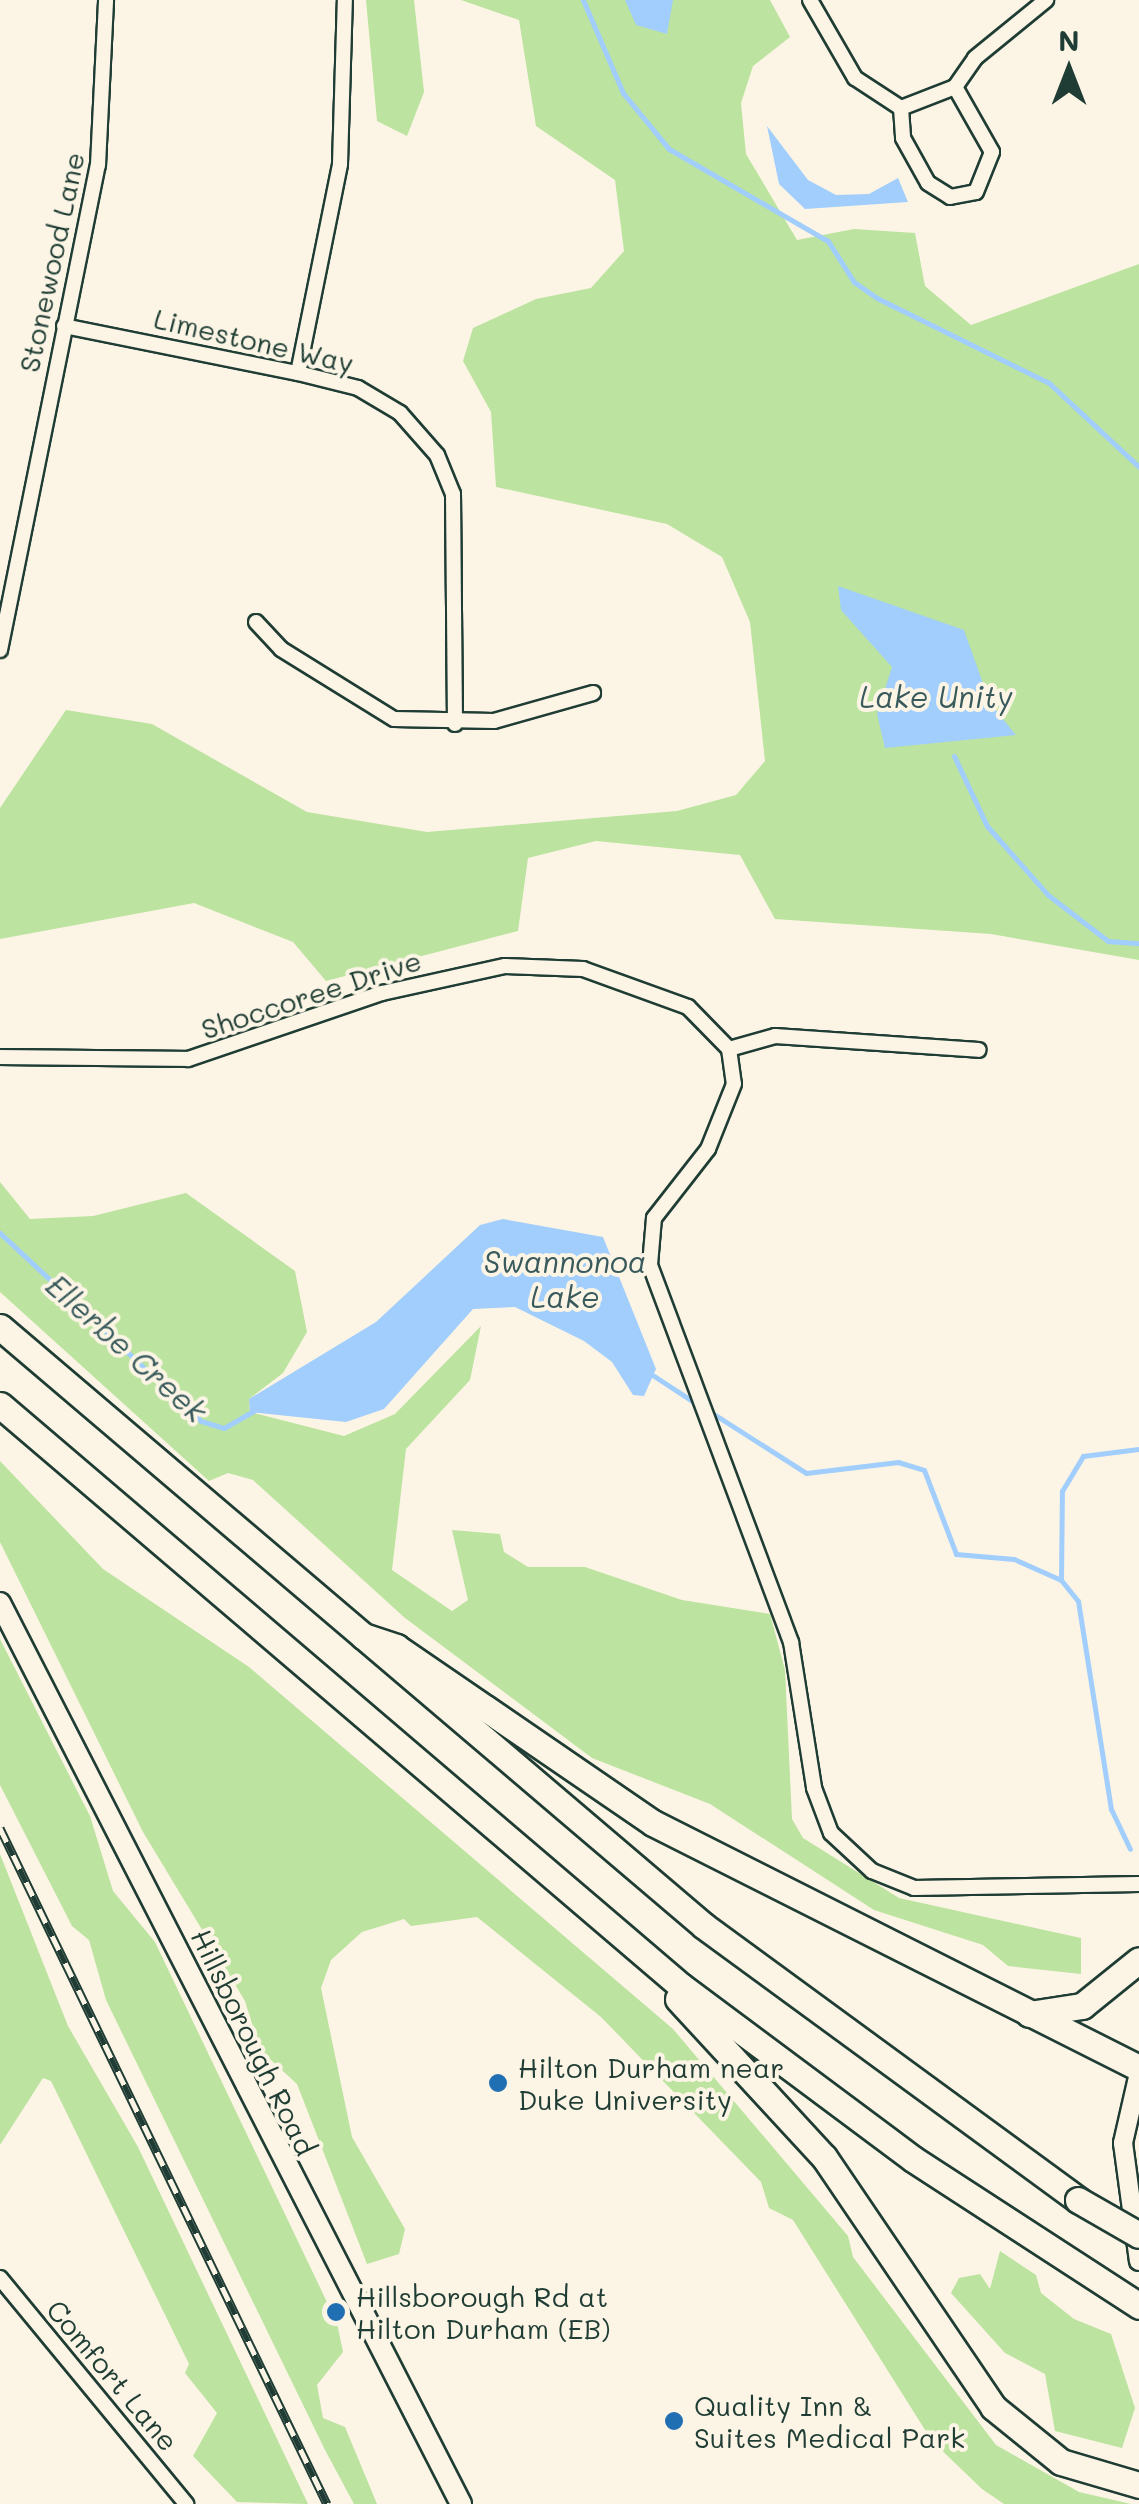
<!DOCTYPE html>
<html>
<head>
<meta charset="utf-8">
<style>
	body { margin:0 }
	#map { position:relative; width:1139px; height:2504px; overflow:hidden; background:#fcf5e5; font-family:Mali,sans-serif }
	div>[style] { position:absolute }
	.green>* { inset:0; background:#bce39f }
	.water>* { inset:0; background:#a1cefc }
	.stream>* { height:5px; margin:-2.5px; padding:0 2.5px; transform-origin:2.5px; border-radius:2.5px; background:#a1cefc }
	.roads { filter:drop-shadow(2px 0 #1f3d34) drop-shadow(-2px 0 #1f3d34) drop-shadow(0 2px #1f3d34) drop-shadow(0 -2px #1f3d34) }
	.minor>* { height:14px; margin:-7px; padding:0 7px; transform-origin:7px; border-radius:7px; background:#fcf5e5 }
	.tertiary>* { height:18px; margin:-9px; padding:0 9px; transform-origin:9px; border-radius:9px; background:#fcf5e5 }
	.primary>* { height:20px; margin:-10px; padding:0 10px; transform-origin:10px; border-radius:10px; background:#fcf5e5 }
	.motorway>* { height:25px; margin:-12.5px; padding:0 12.5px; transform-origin:12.5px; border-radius:12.5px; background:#fcf5e5 }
	.rail>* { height:9px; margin-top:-4.5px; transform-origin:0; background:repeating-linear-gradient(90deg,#fcf5e5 0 15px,#1f3d34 0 30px); box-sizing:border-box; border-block:2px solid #1f3d34 }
	.bridges { filter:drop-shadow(2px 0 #1f3d34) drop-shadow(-2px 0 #1f3d34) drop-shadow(0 2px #1f3d34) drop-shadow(0 -2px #1f3d34) }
	.motorway-bridge>* { height:25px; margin:-12.5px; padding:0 12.5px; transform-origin:12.5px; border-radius:12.5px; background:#fcf5e5 }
	.dots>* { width:28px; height:28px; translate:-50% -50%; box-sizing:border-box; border:5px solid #fcf5e5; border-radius:50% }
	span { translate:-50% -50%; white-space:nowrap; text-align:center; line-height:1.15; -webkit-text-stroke:8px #fcf5e5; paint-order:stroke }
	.street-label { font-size:28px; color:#1f3d34 }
	.poi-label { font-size:28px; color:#1f3d34 }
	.left { translate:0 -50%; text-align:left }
	.water-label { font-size:30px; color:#395a5c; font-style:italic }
	.north { position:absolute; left:1019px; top:20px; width:100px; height:100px; -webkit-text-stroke:8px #fcf5e5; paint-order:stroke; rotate:0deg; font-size:28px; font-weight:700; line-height:40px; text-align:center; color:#1f3d34 }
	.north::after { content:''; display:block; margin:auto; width:35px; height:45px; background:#1f3d34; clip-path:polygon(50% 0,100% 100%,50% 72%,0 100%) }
</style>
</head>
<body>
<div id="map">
	<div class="green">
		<i style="clip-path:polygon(366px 0,414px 0,424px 92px,407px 136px,377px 121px)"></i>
		<i style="clip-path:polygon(461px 0,770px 0,790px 37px,753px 66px,741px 103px,746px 154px,797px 240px,854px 229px,915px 233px,925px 286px,971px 325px,1139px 264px,1139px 960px,991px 934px,775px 919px,740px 855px,596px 841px,528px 858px,518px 931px,326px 981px,293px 942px,194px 903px,0 939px,0 808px,66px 710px,152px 724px,307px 812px,427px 832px,677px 811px,736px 795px,765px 761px,750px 622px,722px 557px,667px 524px,496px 487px,491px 412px,463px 361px,473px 328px,536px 299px,591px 288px,624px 251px,615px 180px,536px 126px,519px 20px)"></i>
		<i style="clip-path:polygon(0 1182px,30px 1219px,93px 1216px,186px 1193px,295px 1271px,307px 1332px,283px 1373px,249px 1399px,250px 1412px,344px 1436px,395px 1414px,481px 1326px,470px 1380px,406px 1449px,392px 1570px,452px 1611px,468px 1600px,452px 1530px,500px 1534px,504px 1552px,528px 1567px,585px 1567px,682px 1600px,770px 1614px,785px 1670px,792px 1819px,803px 1838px,899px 1898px,1081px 1938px,1081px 1974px,1008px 1966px,983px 1945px,874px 1910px,710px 1804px,592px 1758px,405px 1618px,253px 1480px,228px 1473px,209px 1481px,0 1292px)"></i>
		<i style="clip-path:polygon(0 1461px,103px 1569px,249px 1667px,673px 2029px,848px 2236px,853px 2257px,996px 2445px,1079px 2492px,1131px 2504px,1004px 2504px,982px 2489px,932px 2441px,793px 2220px,769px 2208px,761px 2182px,601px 2017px,477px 1917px,411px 1926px,404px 1919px,362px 1932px,331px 1960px,321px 1988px,352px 2137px,405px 2229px,399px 2254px,367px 2264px,297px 2084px,260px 2050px,245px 2001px,143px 1832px,0 1542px)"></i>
		<i style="clip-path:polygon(0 1639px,90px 1816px,113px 1891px,155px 1942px,337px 2323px,343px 2352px,317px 2385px,323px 2418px,345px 2427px,377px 2504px,354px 2504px,325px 2450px,106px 2000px,89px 1940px,72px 1926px,0 1785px)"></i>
		<i style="clip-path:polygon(0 1854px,68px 2026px,138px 2147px,308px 2504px,237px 2502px,193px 2456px,217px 2413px,185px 2373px,189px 2364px,51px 2081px,43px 2078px,0 2145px)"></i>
		<i style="clip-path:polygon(1000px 2251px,1036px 2275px,1041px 2293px,1074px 2319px,1111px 2334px,1135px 2408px,1122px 2448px,1055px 2431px,1045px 2374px,1005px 2353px,951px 2293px,959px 2278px,980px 2274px,990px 2289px)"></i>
	</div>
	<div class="water">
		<i style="clip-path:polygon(625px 0,673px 0,667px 34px,636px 25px)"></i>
		<i style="clip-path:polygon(767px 126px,808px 180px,836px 195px,869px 194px,898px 178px,908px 202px,805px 209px,779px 184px)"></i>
		<i style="clip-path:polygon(838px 586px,964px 630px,990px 703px,1016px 735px,885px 748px,877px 714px,892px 667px,841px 610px)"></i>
		<i style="clip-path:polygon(503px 1219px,603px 1237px,656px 1369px,644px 1396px,633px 1395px,612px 1362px,584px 1341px,515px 1307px,473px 1309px,384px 1409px,346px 1422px,250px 1412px,249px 1399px,376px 1322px,480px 1225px)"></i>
	</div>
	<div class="stream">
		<i style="left:583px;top:0;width:101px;rotate:66.7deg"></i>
		<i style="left:623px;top:93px;width:72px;rotate:50.6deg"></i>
		<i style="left:669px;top:149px;width:184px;rotate:30.1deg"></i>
		<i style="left:828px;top:241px;width:49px;rotate:57.6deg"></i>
		<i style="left:854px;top:282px;width:28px;rotate:35deg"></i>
		<i style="left:877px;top:298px;width:192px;rotate:26.3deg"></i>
		<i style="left:1049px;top:383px;width:123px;rotate:43deg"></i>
		<i style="left:954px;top:756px;width:77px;rotate:64.8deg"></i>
		<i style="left:987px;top:826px;width:92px;rotate:48.5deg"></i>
		<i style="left:1048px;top:895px;width:76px;rotate:37.5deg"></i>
		<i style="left:1108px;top:941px;width:31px;rotate:4deg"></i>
		<i style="left:0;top:1233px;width:275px;rotate:43.1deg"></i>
		<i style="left:201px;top:1421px;width:24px;rotate:17deg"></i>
		<i style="left:224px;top:1428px;width:34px;rotate:-30deg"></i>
		<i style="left:654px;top:1376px;width:55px;rotate:33.1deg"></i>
		<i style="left:709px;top:1411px;width:115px;rotate:32.6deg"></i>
		<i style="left:806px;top:1473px;width:93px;rotate:-6.8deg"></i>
		<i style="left:898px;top:1462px;width:27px;rotate:17deg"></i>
		<i style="left:924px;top:1470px;width:90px;rotate:69.1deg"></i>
		<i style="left:956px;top:1554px;width:58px;rotate:4.9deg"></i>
		<i style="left:1014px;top:1559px;width:51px;rotate:24.1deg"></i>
		<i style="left:1061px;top:1580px;width:27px;rotate:51deg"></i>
		<i style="left:1078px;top:1601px;width:211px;rotate:81deg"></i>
		<i style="left:1111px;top:1809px;width:44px;rotate:64.6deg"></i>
		<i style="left:1061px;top:1580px;width:89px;rotate:-89.4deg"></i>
		<i style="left:1062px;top:1491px;width:41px;rotate:-59deg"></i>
		<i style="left:1083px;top:1456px;width:56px;rotate:-7.1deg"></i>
	</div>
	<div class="roads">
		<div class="minor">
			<i style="left:810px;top:0;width:90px;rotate:60deg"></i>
			<i style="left:855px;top:78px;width:55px;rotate:33.1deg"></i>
			<i style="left:901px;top:108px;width:30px;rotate:86deg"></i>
			<i style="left:903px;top:138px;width:51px;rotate:60.9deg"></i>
			<i style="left:928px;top:183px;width:26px;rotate:32deg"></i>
			<i style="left:950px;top:197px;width:26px;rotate:-11deg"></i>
			<i style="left:976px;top:192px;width:43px;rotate:-68.2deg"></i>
			<i style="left:992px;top:152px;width:75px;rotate:-119.6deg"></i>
			<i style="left:901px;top:108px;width:58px;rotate:-21.3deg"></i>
			<i style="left:955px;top:87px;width:35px;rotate:-55deg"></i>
			<i style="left:975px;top:58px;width:92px;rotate:-39.2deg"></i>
			<i style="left:64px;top:326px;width:239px;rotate:11.4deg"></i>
			<i style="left:298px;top:373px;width:62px;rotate:14deg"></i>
			<i style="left:358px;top:388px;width:49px;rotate:30.8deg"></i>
			<i style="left:400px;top:413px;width:56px;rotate:48.6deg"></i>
			<i style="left:437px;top:455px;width:42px;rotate:67.7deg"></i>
			<i style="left:453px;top:494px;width:230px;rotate:89.5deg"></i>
			<i style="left:298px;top:373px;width:213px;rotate:-78.6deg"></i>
			<i style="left:340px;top:164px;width:164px;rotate:-88.3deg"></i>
			<i style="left:256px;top:622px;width:37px;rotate:47deg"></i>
			<i style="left:281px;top:649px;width:133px;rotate:31.8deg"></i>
			<i style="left:394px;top:719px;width:100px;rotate:1.1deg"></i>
			<i style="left:494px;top:721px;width:103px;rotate:-15.8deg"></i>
			<i style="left:0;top:650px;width:495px;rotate:-78.6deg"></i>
			<i style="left:98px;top:165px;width:165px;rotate:-87.2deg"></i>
			<i style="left:729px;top:1049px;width:48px;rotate:-15.8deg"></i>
			<i style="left:775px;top:1036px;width:204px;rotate:3.9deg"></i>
			<i style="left:0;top:1057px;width:188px;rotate:0.6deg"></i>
			<i style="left:188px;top:1059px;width:205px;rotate:-18.8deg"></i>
			<i style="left:382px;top:993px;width:126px;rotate:-12.4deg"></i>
			<i style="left:505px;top:966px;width:78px;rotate:2.2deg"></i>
			<i style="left:583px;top:969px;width:112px;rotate:19.9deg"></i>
			<i style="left:688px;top:1007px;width:59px;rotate:45.7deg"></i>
			<i style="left:729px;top:1049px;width:35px;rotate:82deg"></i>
			<i style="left:734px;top:1084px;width:70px;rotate:111.8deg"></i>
			<i style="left:708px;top:1149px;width:88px;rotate:128deg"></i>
			<i style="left:654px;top:1218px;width:47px;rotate:94.9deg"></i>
			<i style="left:650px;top:1265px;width:403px;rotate:69.5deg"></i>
			<i style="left:791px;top:1642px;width:148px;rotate:81deg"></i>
			<i style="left:814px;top:1788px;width:48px;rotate:69.3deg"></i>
			<i style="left:831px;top:1833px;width:56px;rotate:42.8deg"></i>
			<i style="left:872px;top:1871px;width:45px;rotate:22deg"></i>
			<i style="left:914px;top:1888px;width:225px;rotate:-1deg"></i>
			<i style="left:0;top:2278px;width:293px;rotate:50.5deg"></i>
		</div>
		<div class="tertiary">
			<i style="left:1139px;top:2073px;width:72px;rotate:102.9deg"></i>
			<i style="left:1123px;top:2143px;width:119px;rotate:82.3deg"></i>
		</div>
		<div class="primary">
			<i style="left:0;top:1603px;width:1012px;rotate:62.9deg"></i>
		</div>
		<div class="motorway">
			<i style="left:0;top:1327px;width:924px;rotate:40.39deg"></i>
			<i style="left:704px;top:1926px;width:464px;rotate:36.2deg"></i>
			<i style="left:0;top:1405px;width:895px;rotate:40.47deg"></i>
			<i style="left:681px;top:1986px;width:289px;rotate:36.7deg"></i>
			<i style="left:913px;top:2159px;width:270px;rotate:33deg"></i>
			<i style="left:363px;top:1636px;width:35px;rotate:18deg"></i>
			<i style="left:396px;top:1647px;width:311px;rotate:34.4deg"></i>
			<i style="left:653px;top:1823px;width:544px;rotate:26.75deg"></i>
			<i style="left:678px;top:1999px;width:215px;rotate:47.3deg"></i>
			<i style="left:824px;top:2157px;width:302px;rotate:55.9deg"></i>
			<i style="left:993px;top:2407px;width:87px;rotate:39deg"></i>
			<i style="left:1061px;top:2462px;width:81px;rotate:16.4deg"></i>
			<i style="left:1029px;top:2014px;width:54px;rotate:-8.6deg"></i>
			<i style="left:1082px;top:2006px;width:73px;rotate:-38.9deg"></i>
		</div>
	</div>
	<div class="rail">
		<i style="left:0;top:1828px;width:751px;rotate:64.19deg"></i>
	</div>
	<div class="bridges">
		<div class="motorway-bridge">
			<i style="left:1078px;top:2200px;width:70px;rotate:29.8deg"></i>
		</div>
	</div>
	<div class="dots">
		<i style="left:498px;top:2083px;background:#1f6fb2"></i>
		<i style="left:336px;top:2312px;background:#1f6fb2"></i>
		<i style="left:674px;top:2421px;background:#1f6fb2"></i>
	</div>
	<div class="street-label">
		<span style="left:51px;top:262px;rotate:-78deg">Stonewood Lane</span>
		<span style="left:254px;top:340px;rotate:13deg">Limestone Way</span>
		<span style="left:311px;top:994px;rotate:-18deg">Shoccoree Drive</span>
		<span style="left:254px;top:2042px;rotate:64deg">Hillsborough Road</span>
		<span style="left:113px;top:2375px;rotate:50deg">Comfort Lane</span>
	</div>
	<div class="poi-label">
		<span class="left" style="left:518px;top:2083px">Hilton Durham near<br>Duke University</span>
		<span class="left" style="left:356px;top:2312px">Hillsborough Rd at<br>Hilton Durham (EB)</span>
		<span class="left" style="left:694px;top:2421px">Quality Inn &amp;<br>Suites Medical Park</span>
	</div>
	<div class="water-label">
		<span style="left:936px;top:696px">Lake Unity</span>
		<span style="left:565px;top:1278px">Swannonoa<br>Lake</span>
		<span style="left:127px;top:1348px;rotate:42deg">Ellerbe Creek</span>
	</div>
	<div class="north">N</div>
</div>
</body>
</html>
